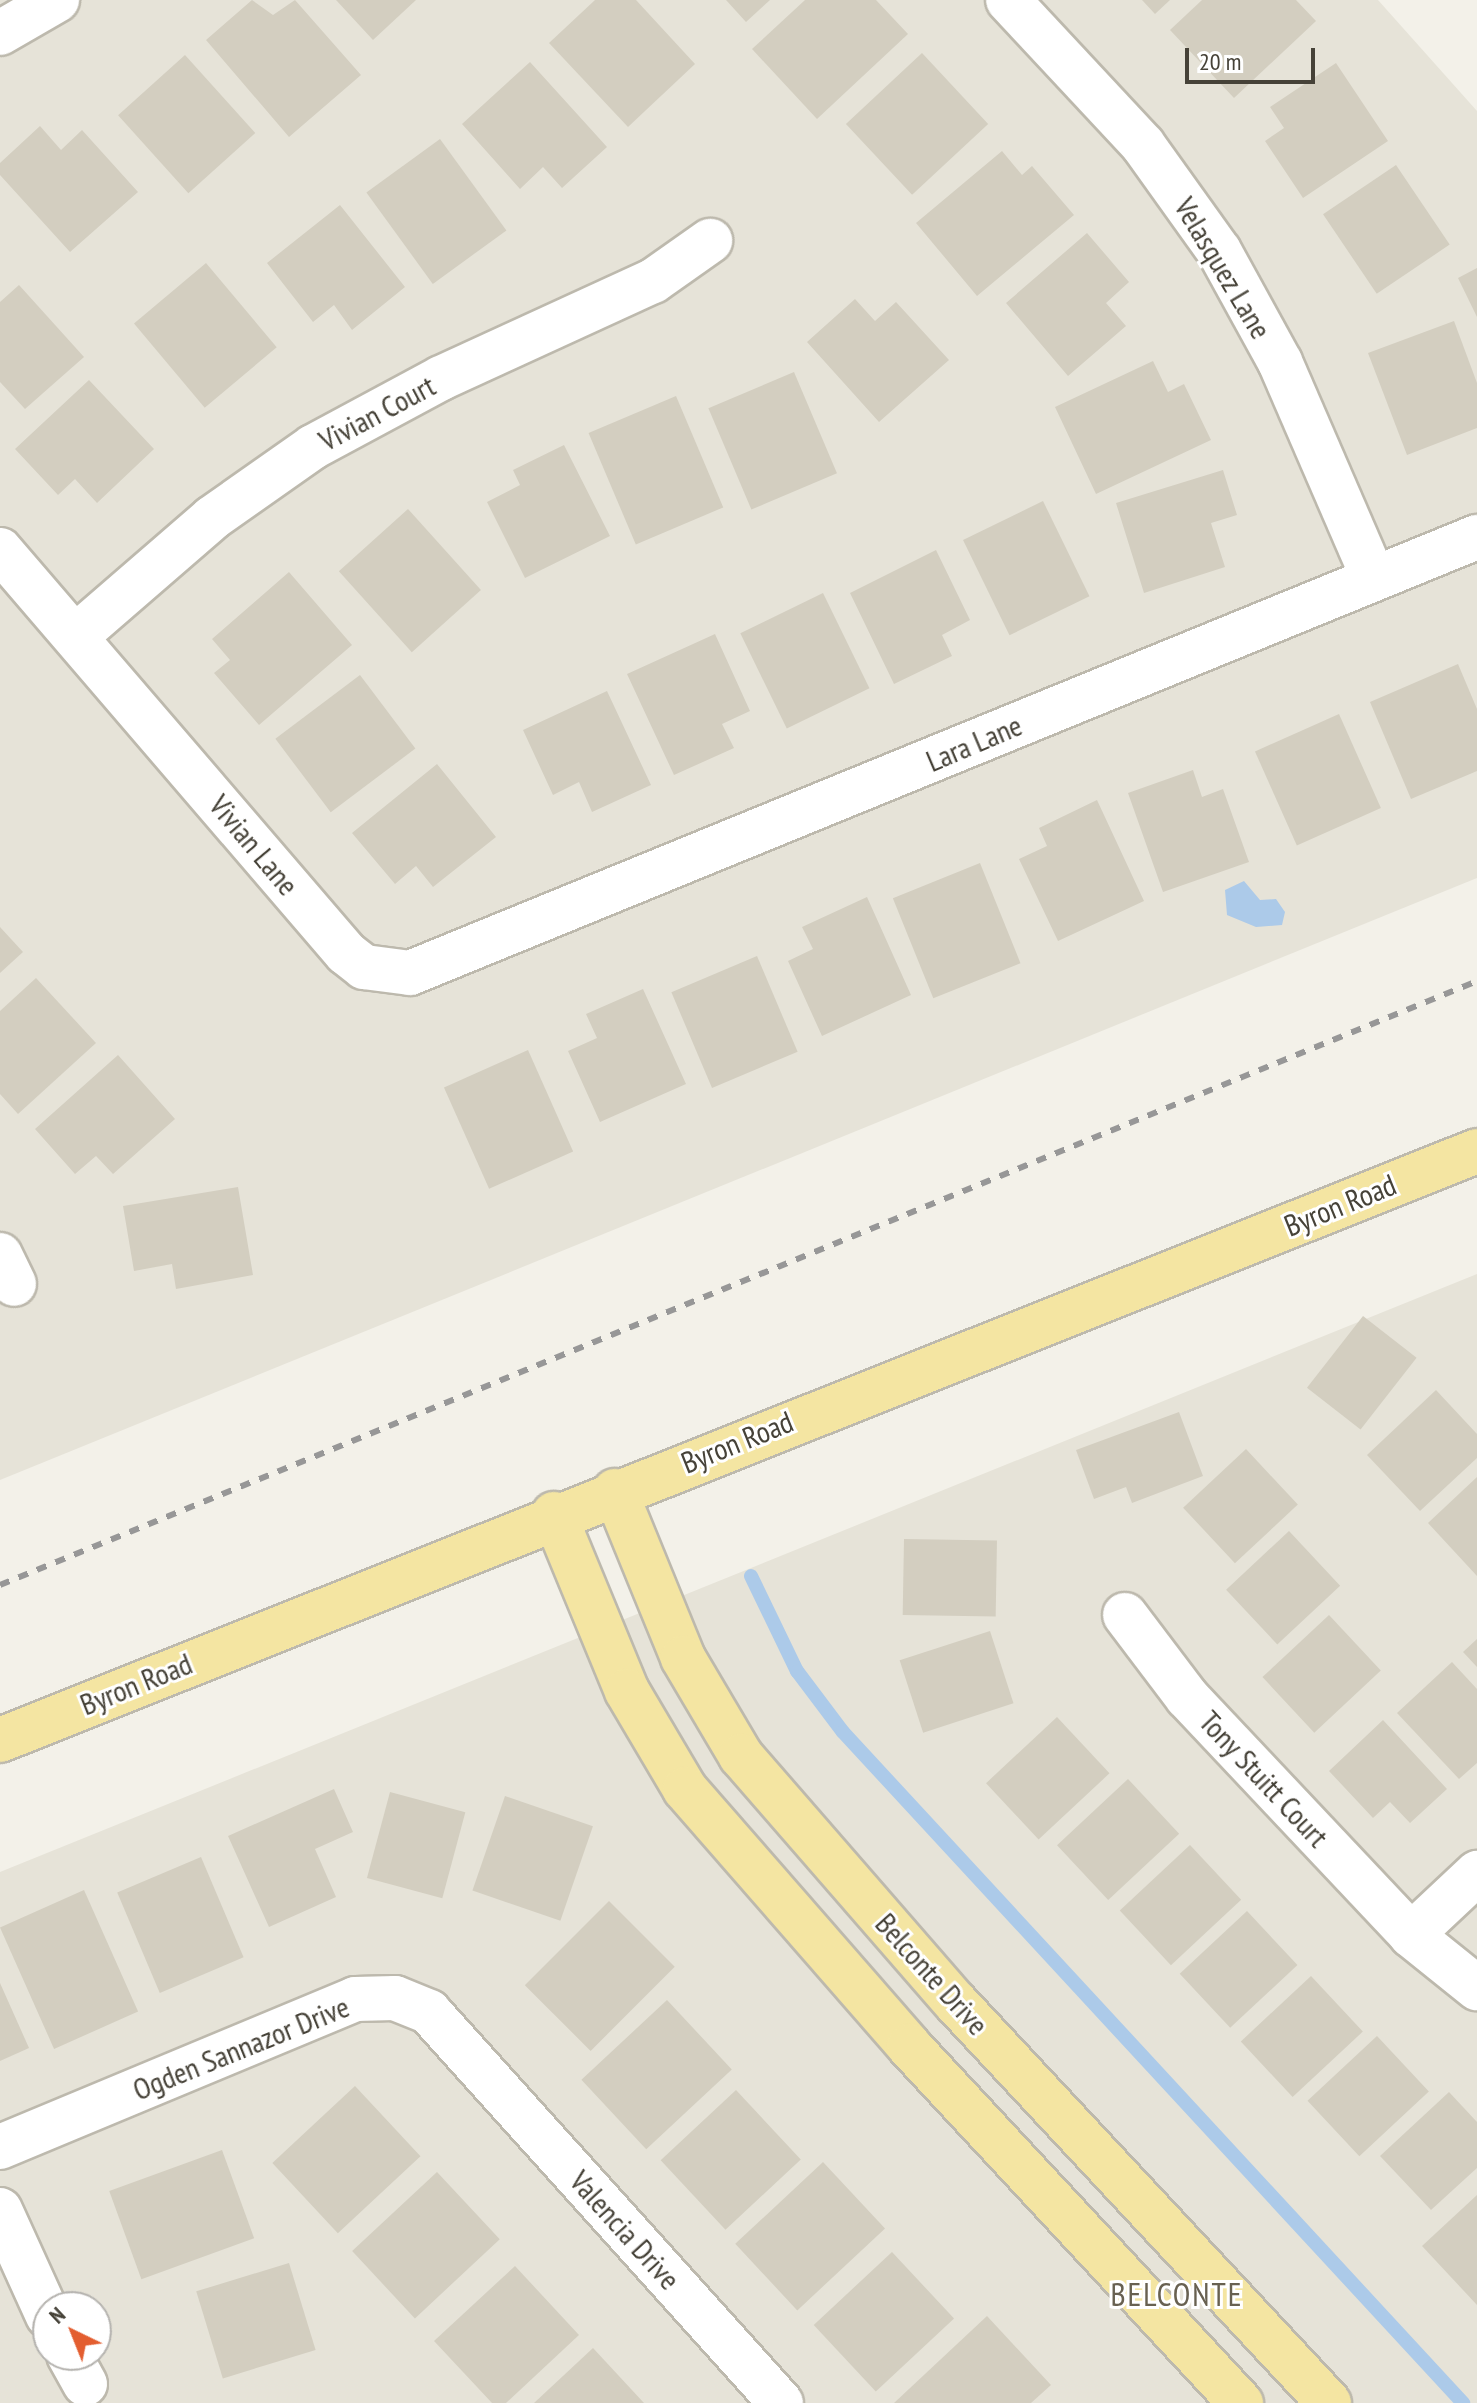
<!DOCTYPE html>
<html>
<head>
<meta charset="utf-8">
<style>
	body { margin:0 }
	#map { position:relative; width:1477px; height:2403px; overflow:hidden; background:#f3f1e9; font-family:"PT Sans Narrow",sans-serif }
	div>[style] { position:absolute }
	.residential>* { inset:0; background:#e6e3d8 }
	.water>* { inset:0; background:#accae9 }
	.stream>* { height:14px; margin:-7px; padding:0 7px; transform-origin:7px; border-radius:7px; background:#accae9 }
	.building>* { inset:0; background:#d3cec0; transform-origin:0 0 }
	.roads { filter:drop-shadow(2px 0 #bdb9ad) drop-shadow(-2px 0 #bdb9ad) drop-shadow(0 2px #bdb9ad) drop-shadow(0 -2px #bdb9ad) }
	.minor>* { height:44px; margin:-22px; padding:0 22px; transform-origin:22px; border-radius:22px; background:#fff }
	.major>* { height:44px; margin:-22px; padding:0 22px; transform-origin:22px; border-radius:22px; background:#f4e5a2 }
	.rail>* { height:6px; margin-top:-3px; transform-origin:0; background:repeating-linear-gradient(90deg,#979797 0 10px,transparent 0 20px) }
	span { translate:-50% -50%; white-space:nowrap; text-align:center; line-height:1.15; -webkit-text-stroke:6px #fff; paint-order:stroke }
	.street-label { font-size:30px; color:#464238 }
	.neighbourhood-label { font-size:32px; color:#686151; letter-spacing:2px }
	.north { position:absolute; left:32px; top:2291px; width:80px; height:80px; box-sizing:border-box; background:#fff; border:2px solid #b5b3af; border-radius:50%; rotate:317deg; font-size:22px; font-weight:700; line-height:32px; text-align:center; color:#464238 }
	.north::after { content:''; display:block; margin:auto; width:28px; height:36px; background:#e35e30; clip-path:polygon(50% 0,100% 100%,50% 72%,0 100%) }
	.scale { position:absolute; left:1185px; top:48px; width:130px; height:36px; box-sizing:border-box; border:4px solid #464238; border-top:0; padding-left:10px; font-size:24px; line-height:28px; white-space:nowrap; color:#464238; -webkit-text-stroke:6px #fff; paint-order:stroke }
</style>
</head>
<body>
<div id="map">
	<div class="residential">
		<i style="clip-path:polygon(0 0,1378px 0,1477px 111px,1477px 878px,0 1480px)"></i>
		<i style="clip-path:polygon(evenodd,1477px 1274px,1477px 2403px,0 2403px,0 1872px,1477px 1274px,48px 2307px,96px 2307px,96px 2355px,48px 2355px,48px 2307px)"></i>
	</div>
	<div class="water">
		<i style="clip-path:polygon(1244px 881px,1260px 900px,1276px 899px,1285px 912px,1282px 925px,1256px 927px,1227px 915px,1225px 890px)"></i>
	</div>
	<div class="stream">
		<i style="left:751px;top:1576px;width:106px;rotate:64.2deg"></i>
		<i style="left:797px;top:1671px;width:76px;rotate:53deg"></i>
		<i style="left:843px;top:1732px;width:914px;rotate:47.26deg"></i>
	</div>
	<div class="building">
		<i style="clip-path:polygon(252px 0,273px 15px,295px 0,361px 75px,289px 137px,206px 40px)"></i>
		<i style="clip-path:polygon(336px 0,416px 0,373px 40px)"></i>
		<i style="clip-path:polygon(595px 0,636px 0,695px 64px,628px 127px,549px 43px)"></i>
		<i style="clip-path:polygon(726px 0,770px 0,746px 22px)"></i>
		<i style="clip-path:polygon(805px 0,876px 0,908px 34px,817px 119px,752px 49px)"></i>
		<i style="clip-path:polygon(1142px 0,1170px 0,1155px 14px)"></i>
		<i style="clip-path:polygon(1202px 0,1296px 0,1316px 21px,1234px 98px,1170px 30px)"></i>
		<i style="left:922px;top:53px;width:97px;height:104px;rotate:47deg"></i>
		<i style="left:185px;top:55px;width:105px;height:90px;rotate:48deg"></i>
		<i style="clip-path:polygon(530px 62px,607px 147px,562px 188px,543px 167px,520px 189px,462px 124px)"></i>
		<i style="clip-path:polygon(1336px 63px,1388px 141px,1303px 198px,1265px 141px,1284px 128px,1270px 107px)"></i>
		<i style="clip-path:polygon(40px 126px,61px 150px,82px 130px,138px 192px,70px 252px,0 175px,0 163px)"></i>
		<i style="left:440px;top:139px;width:113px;height:91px;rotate:54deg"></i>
		<i style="clip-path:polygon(1002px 151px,1022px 175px,1032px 166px,1074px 215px,977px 296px,916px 223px)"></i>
		<i style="left:1396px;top:165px;width:96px;height:88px;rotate:56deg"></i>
		<i style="clip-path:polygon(340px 205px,405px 287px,352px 330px,334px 305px,313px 322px,267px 263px)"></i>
		<i style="clip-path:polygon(1087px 233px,1129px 282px,1106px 303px,1126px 326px,1068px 376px,1006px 303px)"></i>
		<i style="left:206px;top:263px;width:110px;height:94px;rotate:50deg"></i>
		<i style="clip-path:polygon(1477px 268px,1477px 317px,1458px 278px)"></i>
		<i style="clip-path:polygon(19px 285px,84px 357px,25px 409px,0 382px,0 302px)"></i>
		<i style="clip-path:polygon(855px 299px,875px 321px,896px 302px,949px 360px,879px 422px,807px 342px)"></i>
		<i style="clip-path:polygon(1454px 321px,1477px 383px,1477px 428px,1407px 455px,1368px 353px)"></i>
		<i style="clip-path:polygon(1153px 361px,1168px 392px,1184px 384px,1211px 440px,1096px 494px,1055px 407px)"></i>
		<i style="left:794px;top:372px;width:110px;height:93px;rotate:67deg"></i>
		<i style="clip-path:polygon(89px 380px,154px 449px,97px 503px,75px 479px,58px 495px,15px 449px)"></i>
		<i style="left:676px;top:396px;width:121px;height:95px;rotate:67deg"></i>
		<i style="clip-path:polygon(564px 445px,610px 536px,525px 578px,487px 502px,520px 485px,513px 470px)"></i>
		<i style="clip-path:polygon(1223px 470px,1237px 515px,1211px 523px,1225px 567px,1144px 593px,1116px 503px)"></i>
		<i style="left:1043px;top:501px;width:106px;height:89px;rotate:64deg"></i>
		<i style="left:408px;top:509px;width:109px;height:93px;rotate:48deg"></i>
		<i style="clip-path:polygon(936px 550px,970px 620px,942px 635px,952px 656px,894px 684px,850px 593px)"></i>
		<i style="clip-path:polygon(289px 572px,352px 645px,259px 725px,214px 673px,230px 660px,212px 639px)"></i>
		<i style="left:823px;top:593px;width:106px;height:92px;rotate:64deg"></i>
		<i style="clip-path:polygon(715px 634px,750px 711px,722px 724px,734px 748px,674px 775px,627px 674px)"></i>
		<i style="clip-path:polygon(1458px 664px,1477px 709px,1477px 771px,1411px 799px,1370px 702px)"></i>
		<i style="left:360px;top:675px;width:92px;height:106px;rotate:53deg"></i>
		<i style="clip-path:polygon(607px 691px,651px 785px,592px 812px,579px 782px,553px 795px,523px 730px)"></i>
		<i style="left:1339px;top:714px;width:103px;height:92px;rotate:66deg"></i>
		<i style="clip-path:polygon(437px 764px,496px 837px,433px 887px,416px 866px,395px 884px,352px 833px)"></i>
		<i style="clip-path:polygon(1193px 770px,1202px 797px,1223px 789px,1249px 862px,1163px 892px,1128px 793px)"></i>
		<i style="clip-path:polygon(1097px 800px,1144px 901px,1058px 941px,1019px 859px,1047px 846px,1039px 828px)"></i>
		<i style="left:980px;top:863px;width:108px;height:94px;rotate:68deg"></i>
		<i style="clip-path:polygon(867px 897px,911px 995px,822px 1036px,788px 961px,813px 949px,802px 927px)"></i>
		<i style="clip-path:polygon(0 927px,23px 952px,0 973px)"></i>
		<i style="left:757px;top:956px;width:104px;height:93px;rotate:67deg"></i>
		<i style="clip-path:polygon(36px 978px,96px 1043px,18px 1114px,0 1094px,0 1011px)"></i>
		<i style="clip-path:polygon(643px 989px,686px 1084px,600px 1122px,568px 1051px,597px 1038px,586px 1014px)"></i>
		<i style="left:528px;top:1050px;width:111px;height:92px;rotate:66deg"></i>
		<i style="clip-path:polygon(118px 1055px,175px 1119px,113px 1174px,96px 1156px,75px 1174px,35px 1129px)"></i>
		<i style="clip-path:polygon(238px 1187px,253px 1275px,176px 1289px,172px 1264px,134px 1271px,123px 1206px)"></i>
		<i style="left:1363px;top:1316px;width:68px;height:91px;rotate:38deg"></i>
		<i style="clip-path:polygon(1436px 1390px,1477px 1434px,1477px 1458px,1420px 1511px,1367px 1455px)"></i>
		<i style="clip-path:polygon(1179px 1412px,1203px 1476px,1132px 1503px,1126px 1487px,1094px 1499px,1076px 1450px)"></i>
		<i style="left:1246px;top:1449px;width:76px;height:86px;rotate:47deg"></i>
		<i style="clip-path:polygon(1477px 1477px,1477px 1576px,1428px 1523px)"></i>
		<i style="left:1289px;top:1531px;width:75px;height:86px;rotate:47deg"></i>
		<i style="left:904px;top:1539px;width:93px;height:76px;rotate:1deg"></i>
		<i style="left:1329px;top:1615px;width:76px;height:91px;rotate:47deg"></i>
		<i style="left:990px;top:1631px;width:76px;height:95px;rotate:72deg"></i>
		<i style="clip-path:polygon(1477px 1639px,1477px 1667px,1463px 1652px)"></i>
		<i style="clip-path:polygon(1452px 1662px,1477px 1689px,1477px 1763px,1459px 1779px,1397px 1713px)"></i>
		<i style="left:1057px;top:1717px;width:77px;height:97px;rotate:47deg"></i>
		<i style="clip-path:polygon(1383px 1720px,1447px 1789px,1410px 1823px,1390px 1802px,1373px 1818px,1329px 1771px)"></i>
		<i style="left:1128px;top:1779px;width:75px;height:97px;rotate:47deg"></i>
		<i style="clip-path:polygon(334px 1789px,353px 1832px,315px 1849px,336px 1897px,269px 1927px,228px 1836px)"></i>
		<i style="left:390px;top:1792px;width:78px;height:89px;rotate:15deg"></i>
		<i style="left:505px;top:1796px;width:93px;height:100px;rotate:19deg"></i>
		<i style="left:1190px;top:1845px;width:75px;height:96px;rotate:47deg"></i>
		<i style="left:201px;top:1857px;width:109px;height:91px;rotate:67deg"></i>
		<i style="left:84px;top:1890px;width:133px;height:92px;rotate:66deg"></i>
		<i style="left:609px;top:1901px;width:93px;height:119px;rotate:45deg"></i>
		<i style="left:1247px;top:1911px;width:74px;height:92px;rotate:47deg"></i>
		<i style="left:1311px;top:1976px;width:76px;height:96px;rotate:47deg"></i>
		<i style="clip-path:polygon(0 1983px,29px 2048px,0 2061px)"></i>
		<i style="left:667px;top:2000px;width:95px;height:117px;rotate:47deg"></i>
		<i style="left:1377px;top:2036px;width:76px;height:95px;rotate:47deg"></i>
		<i style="left:355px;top:2086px;width:96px;height:113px;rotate:47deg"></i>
		<i style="left:736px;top:2090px;width:95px;height:103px;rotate:47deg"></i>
		<i style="clip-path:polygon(1449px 2092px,1477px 2122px,1477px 2168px,1431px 2210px,1380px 2156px)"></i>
		<i style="left:222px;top:2150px;width:94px;height:120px;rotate:70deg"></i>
		<i style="left:823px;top:2162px;width:91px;height:120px;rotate:47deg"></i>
		<i style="left:437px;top:2172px;width:92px;height:116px;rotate:47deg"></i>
		<i style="clip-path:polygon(1477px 2195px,1477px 2305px,1422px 2246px)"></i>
		<i style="left:892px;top:2252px;width:91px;height:107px;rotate:47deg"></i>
		<i style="left:289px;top:2263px;width:91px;height:97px;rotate:73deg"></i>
		<i style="clip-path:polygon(515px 2266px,579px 2335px,506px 2403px,492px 2403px,434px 2341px)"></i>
		<i style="clip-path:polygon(987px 2316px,1051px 2385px,1031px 2403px,894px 2403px)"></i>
		<i style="clip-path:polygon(593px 2348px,644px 2403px,534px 2403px)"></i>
	</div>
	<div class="roads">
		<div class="minor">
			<i style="left:1008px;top:0;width:198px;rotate:47deg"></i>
			<i style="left:1143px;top:145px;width:130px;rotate:54.4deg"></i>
			<i style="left:1219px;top:251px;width:127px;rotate:61.2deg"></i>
			<i style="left:1280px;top:362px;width:234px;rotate:66.6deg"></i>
			<i style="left:0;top:33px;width:66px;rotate:-30.1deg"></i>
			<i style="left:0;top:550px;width:531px;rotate:49.35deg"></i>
			<i style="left:346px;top:953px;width:23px;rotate:38deg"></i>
			<i style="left:364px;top:967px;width:46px;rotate:7.4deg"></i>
			<i style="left:410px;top:973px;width:1153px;rotate:-22.23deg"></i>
			<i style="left:76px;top:636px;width:180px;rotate:-40.9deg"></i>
			<i style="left:212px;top:518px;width:123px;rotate:-35.1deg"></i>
			<i style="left:313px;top:447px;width:145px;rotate:-28.3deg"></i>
			<i style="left:441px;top:378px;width:233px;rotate:-24.6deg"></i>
			<i style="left:653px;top:281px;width:70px;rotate:-35.1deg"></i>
			<i style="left:0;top:1255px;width:32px;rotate:64deg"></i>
			<i style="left:1125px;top:1615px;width:103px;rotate:52.9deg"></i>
			<i style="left:1187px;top:1697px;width:327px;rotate:46.7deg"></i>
			<i style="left:1411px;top:1935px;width:85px;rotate:38.8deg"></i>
			<i style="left:1411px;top:1935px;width:91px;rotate:-43.2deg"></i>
			<i style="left:0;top:2147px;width:385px;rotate:-22.6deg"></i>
			<i style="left:355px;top:1999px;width:40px;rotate:-1.4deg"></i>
			<i style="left:395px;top:1998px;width:37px;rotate:22deg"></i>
			<i style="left:429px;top:2012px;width:526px;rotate:48deg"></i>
			<i style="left:0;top:2210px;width:116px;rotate:65.6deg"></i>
			<i style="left:69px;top:2355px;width:33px;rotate:61deg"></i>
		</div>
		<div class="major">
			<i style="left:615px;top:1491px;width:180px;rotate:67.8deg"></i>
			<i style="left:683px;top:1658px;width:114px;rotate:59.4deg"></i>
			<i style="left:741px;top:1756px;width:327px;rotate:49deg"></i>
			<i style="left:956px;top:2003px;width:547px;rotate:47deg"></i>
			<i style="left:554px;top:1514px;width:191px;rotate:67.6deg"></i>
			<i style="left:627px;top:1691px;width:114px;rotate:59.4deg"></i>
			<i style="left:685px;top:1789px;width:341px;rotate:48.9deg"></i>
			<i style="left:909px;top:2046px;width:488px;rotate:47.1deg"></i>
			<i style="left:0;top:1740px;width:1590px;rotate:-21.74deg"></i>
		</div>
	</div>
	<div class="rail">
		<i style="left:0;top:1585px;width:1596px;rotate:-22.24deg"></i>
	</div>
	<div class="street-label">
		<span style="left:1223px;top:268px;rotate:59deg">Velasquez Lane</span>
		<span style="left:377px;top:413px;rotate:-28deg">Vivian Court</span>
		<span style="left:974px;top:743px;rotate:-23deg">Lara Lane</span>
		<span style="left:254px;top:845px;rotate:50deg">Vivian Lane</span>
		<span style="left:1340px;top:1205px;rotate:-22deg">Byron Road</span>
		<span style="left:737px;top:1442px;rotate:-22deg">Byron Road</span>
		<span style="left:136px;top:1684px;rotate:-22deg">Byron Road</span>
		<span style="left:1264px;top:1779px;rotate:47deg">Tony Stuitt Court</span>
		<span style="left:932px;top:1974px;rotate:48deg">Belconte Drive</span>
		<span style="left:241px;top:2048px;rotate:-22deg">Ogden Sannazor Drive</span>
		<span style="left:625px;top:2230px;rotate:48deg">Valencia Drive</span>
	</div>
	<div class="neighbourhood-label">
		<span style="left:1177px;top:2294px">BELCONTE</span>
	</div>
	<div class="north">N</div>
	<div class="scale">20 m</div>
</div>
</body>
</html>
